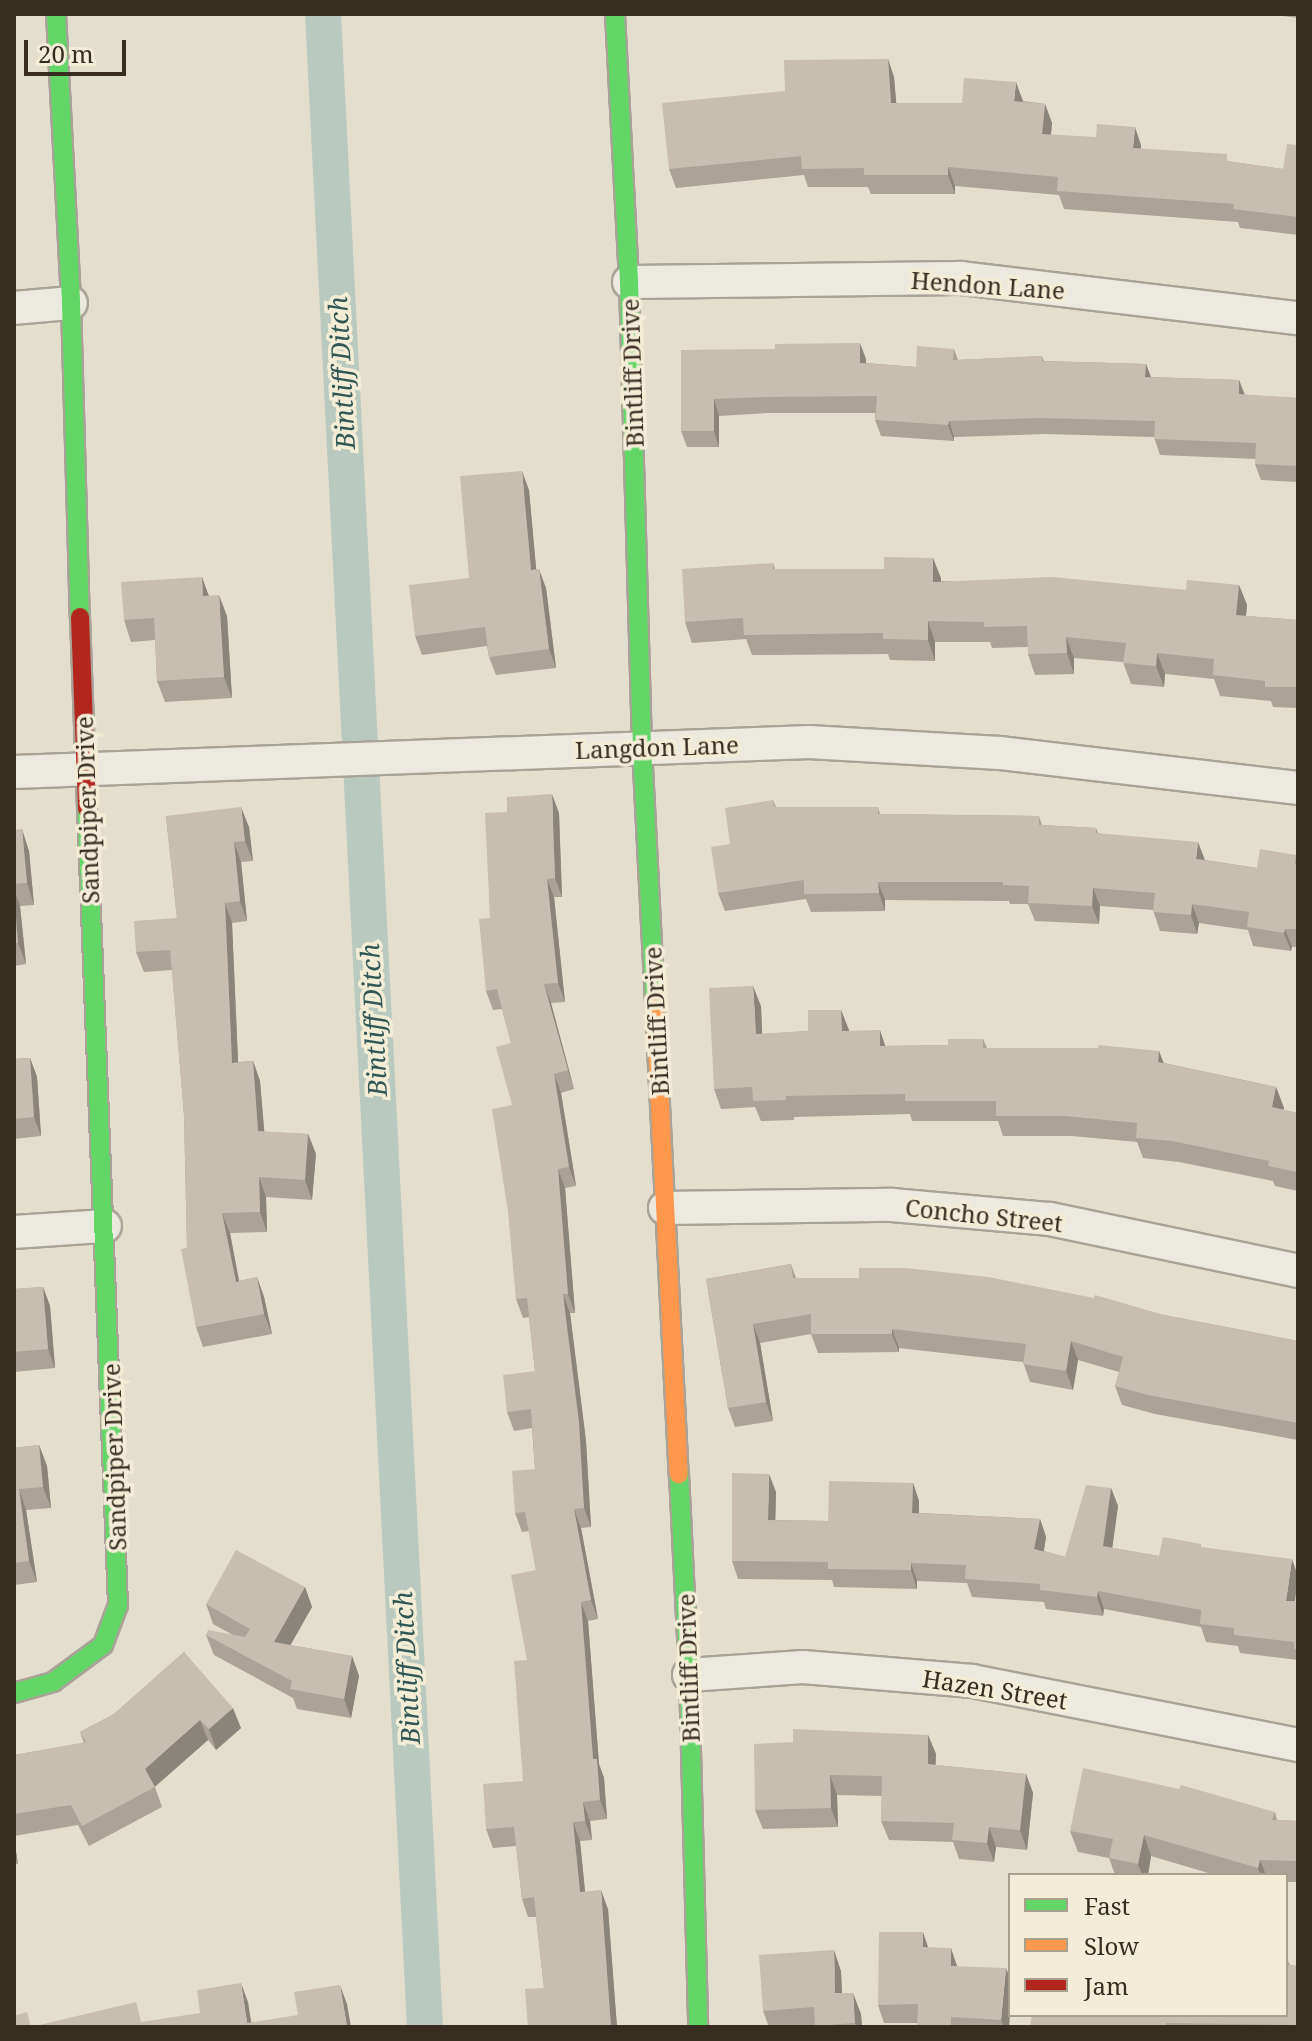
<!DOCTYPE html>
<html>
<head>
<meta charset="utf-8">
<style>
	body { margin:0 }
	#map { position:relative; width:1312px; height:2041px; overflow:hidden; background:#e4decf; font-family:"Noto Serif",serif }
	div>[style] { position:absolute }
	.canal>* { height:36px; margin:-18px; padding:0 18px; transform-origin:18px; border-radius:18px; background:#bac9c0 }
	.roads { filter:drop-shadow(2px 0 #a9a397) drop-shadow(-2px 0 #a9a397) drop-shadow(0 2px #a9a397) drop-shadow(0 -2px #a9a397) }
	.street>* { height:32px; margin:-16px; padding:0 16px; transform-origin:16px; border-radius:16px; background:#ece9e0 }
	.fast>* { height:18px; margin:-9px; padding:0 9px; transform-origin:9px; border-radius:9px; background:#63d668 }
	.slow>* { height:18px; margin:-9px; padding:0 9px; transform-origin:9px; border-radius:9px; background:#ff974d }
	.jam>* { height:18px; margin:-9px; padding:0 9px; transform-origin:9px; border-radius:9px; background:#b3261e }
	.wall>* { inset:0; background:#aba397 }
	.shaded-wall>* { inset:0; background:#8b847b }
	.building>* { inset:0; background:#c7bdb0 }
	span { translate:-50% -50%; white-space:nowrap; text-align:center; line-height:1.15; -webkit-text-stroke:7px #f3ecd6; paint-order:stroke }
	.street-label { font-size:24px; color:#372c20 }
	.water-label { font-size:26px; color:#305655; font-style:italic }
	.frame { position:absolute; inset:0; border:16px solid #372c20; pointer-events:none }
	.legend { position:absolute; left:1008px; top:1873px; width:280px; height:144px; box-sizing:border-box; background:#f3ecd6; border:2px solid #a89f8d; margin:0; padding:10px 14px; list-style:none; font-size:24px; color:#372c20 }
	.legend li { display:flex; align-items:center; gap:16px; height:40px }
	.legend b { width:40px; border:2px solid #a89f8d }
	.scale { position:absolute; left:24px; top:40px; width:102px; height:36px; box-sizing:border-box; border:4px solid #372c20; border-top:0; padding-left:10px; font-size:24px; line-height:28px; white-space:nowrap; color:#372c20; -webkit-text-stroke:6px #f3ecd6; paint-order:stroke }
</style>
</head>
<body>
<div id="map">
	<div class="canal">
		<i style="left:323px;top:14px;width:2016px;rotate:87.1deg"></i>
	</div>
	<div class="roads">
		<div class="street">
			<i style="left:629px;top:282px;width:332px;rotate:-0.7deg"></i>
			<i style="left:961px;top:278px;width:339px;rotate:6.8deg"></i>
			<i style="left:14px;top:308px;width:57px;rotate:-5deg"></i>
			<i style="left:14px;top:772px;width:796px;rotate:-2.16deg"></i>
			<i style="left:809px;top:742px;width:191px;rotate:3.3deg"></i>
			<i style="left:1000px;top:753px;width:300px;rotate:6.7deg"></i>
			<i style="left:665px;top:1208px;width:227px;rotate:-0.8deg"></i>
			<i style="left:892px;top:1205px;width:159px;rotate:5.1deg"></i>
			<i style="left:1050px;top:1219px;width:253px;rotate:11.8deg"></i>
			<i style="left:14px;top:1232px;width:91px;rotate:-3.8deg"></i>
			<i style="left:689px;top:1675px;width:114px;rotate:-4deg"></i>
			<i style="left:803px;top:1667px;width:170px;rotate:4.7deg"></i>
			<i style="left:972px;top:1681px;width:332px;rotate:11.1deg"></i>
		</div>
		<div class="fast">
			<i style="left:56px;top:14px;width:289px;rotate:87deg"></i>
			<i style="left:71px;top:303px;width:314px;rotate:88.4deg"></i>
			<i style="left:615px;top:14px;width:268px;rotate:87deg"></i>
			<i style="left:629px;top:282px;width:465px;rotate:88.4deg"></i>
			<i style="left:642px;top:747px;width:260px;rotate:87.1deg"></i>
			<i style="left:679px;top:1474px;width:201px;rotate:87.2deg"></i>
			<i style="left:689px;top:1675px;width:352px;rotate:88.5deg"></i>
			<i style="left:14px;top:1693px;width:41px;rotate:-15.8deg"></i>
			<i style="left:53px;top:1682px;width:62px;rotate:-36.5deg"></i>
			<i style="left:103px;top:1645px;width:43px;rotate:-69.4deg"></i>
			<i style="left:118px;top:1605px;width:797px;rotate:-92.23deg"></i>
		</div>
		<div class="slow">
			<i style="left:655px;top:1007px;width:468px;rotate:87.1deg"></i>
		</div>
		<div class="jam">
			<i style="left:80px;top:617px;width:192px;rotate:87.9deg"></i>
		</div>
	</div>
	<div class="wall">
		<i style="clip-path:polygon(1283px 14px,1298px 14px,1298px 18px,1283px 16px)"></i>
		<i style="clip-path:polygon(888px 59px,894px 77px,896px 103px,962px 103px,1023px 101px,1045px 104px,1052px 123px,1051px 135px,1141px 145px,1141px 149px,1283px 169px,1298px 145px,1298px 235px,1240px 228px,1238px 222px,1064px 209px,1059px 195px,955px 186px,955px 194px,871px 194px,868px 187px,808px 187px,804px 175px,676px 188px,669px 169px,785px 91px)"></i>
		<i style="clip-path:polygon(954px 349px,958px 360px,1042px 356px,1044px 361px,1146px 364px,1151px 377px,1239px 380px,1245px 395px,1298px 398px,1298px 482px,1261px 480px,1255px 464px,1256px 459px,1160px 455px,1154px 437px,1046px 434px,954px 437px,954px 441px,881px 436px,875px 420px,875px 413px,768px 413px,719px 416px,719px 447px,687px 447px,681px 431px,681px 350px,866px 359px,866px 363px,916px 367px)"></i>
		<i style="clip-path:polygon(529px 490px,536px 569px,546px 588px,556px 668px,496px 675px,489px 657px,487px 646px,422px 655px,415px 636px,469px 578px)"></i>
		<i style="clip-path:polygon(933px 558px,941px 581px,1186px 590px,1239px 585px,1247px 605px,1246px 616px,1298px 620px,1298px 708px,1273px 707px,1271px 701px,1220px 696px,1214px 679px,1165px 674px,1164px 687px,1131px 684px,1123px 662px,1074px 658px,1074px 674px,1035px 675px,1028px 654px,1028px 647px,992px 648px,990px 642px,935px 642px,935px 661px,890px 660px,888px 654px,752px 655px,746px 639px,692px 643px,685px 622px,773px 563px,775px 569px,884px 569px)"></i>
		<i style="clip-path:polygon(202px 577px,208px 596px,227px 616px,232px 698px,165px 702px,157px 681px,155px 640px,131px 642px,124px 620px)"></i>
		<i style="clip-path:polygon(773px 800px,776px 807px,878px 807px,880px 814px,1039px 816px,1042px 825px,1096px 828px,1098px 833px,1205px 860px,1257px 868px,1296px 855px,1298px 860px,1298px 947px,1292px 947px,1291px 951px,1253px 946px,1248px 930px,1199px 923px,1197px 934px,1160px 931px,1153px 910px,1100px 906px,1099px 924px,1035px 921px,1028px 904px,1010px 904px,1009px 901px,885px 900px,885px 911px,811px 912px,806px 899px,725px 911px,718px 893px,730px 844px)"></i>
		<i style="clip-path:polygon(559px 813px,562px 897px,554px 897px,565px 1002px,551px 1003px,574px 1089px,561px 1093px,576px 1186px,565px 1188px,575px 1313px,570px 1313px,586px 1441px,591px 1527px,581px 1528px,598px 1619px,588px 1621px,599px 1764px,604px 1778px,607px 1819px,590px 1821px,592px 1840px,580px 1841px,585px 1892px,608px 1909px,617px 2027px,528px 2027px,544px 1988px,536px 1917px,528px 1917px,522px 1899px,516px 1846px,493px 1848px,486px 1829px,523px 1781px,527px 1660px,536px 1570px,529px 1531px,522px 1532px,515px 1513px,535px 1469px,532px 1428px,514px 1431px,507px 1412px,535px 1371px,529px 1317px,523px 1318px,516px 1299px,511px 1043px,502px 1009px,493px 1010px,486px 991px,490px 918px)"></i>
		<i style="clip-path:polygon(166px 816px,249px 827px,253px 861px,241px 862px,247px 921px,232px 923px,238px 1062px,253px 1061px,260px 1081px,264px 1132px,308px 1134px,316px 1154px,312px 1200px,266px 1197px,267px 1232px,230px 1233px,239px 1281px,257px 1277px,264px 1297px,272px 1334px,203px 1347px,196px 1327px,187px 1248px,184px 1115px,172px 970px,144px 972px,136px 952px,177px 918px)"></i>
		<i style="clip-path:polygon(14px 830px,29px 851px,34px 905px,20px 906px,26px 964px,14px 966px)"></i>
		<i style="clip-path:polygon(761px 1006px,762px 1034px,808px 1031px,841px 1010px,849px 1031px,886px 1046px,948px 1045px,983px 1039px,987px 1048px,1159px 1051px,1164px 1063px,1276px 1087px,1284px 1108px,1283px 1110px,1298px 1113px,1298px 1191px,1275px 1186px,1273px 1181px,1179px 1162px,1143px 1158px,1137px 1142px,1072px 1136px,1003px 1136px,998px 1121px,912px 1121px,910px 1114px,794px 1117px,794px 1120px,761px 1121px,755px 1107px,721px 1109px,714px 1089px)"></i>
		<i style="clip-path:polygon(30px 1058px,37px 1077px,41px 1136px,14px 1139px,14px 1059px)"></i>
		<i style="clip-path:polygon(791px 1264px,796px 1278px,1164px 1315px,1298px 1341px,1298px 1440px,1155px 1414px,1122px 1405px,1115px 1386px,1119px 1372px,1078px 1360px,1073px 1390px,1030px 1382px,1023px 1362px,899px 1348px,899px 1352px,818px 1353px,811px 1334px,760px 1343px,773px 1421px,735px 1427px,728px 1408px,706px 1279px)"></i>
		<i style="clip-path:polygon(43px 1287px,50px 1306px,55px 1368px,14px 1372px,14px 1289px)"></i>
		<i style="clip-path:polygon(39px 1445px,47px 1466px,51px 1508px,26px 1510px,37px 1582px,14px 1585px,14px 1448px)"></i>
		<i style="clip-path:polygon(913px 1483px,919px 1501px,919px 1513px,1040px 1519px,1046px 1537px,1044px 1551px,1065px 1557px,1111px 1488px,1118px 1506px,1112px 1548px,1159px 1556px,1203px 1548px,1295px 1601px,1298px 1601px,1298px 1660px,1240px 1653px,1238px 1646px,1206px 1642px,1201px 1627px,1104px 1609px,1103px 1616px,1046px 1609px,1044px 1602px,972px 1597px,967px 1583px,917px 1581px,917px 1589px,834px 1587px,832px 1580px,738px 1579px,732px 1561px,776px 1492px,775px 1520px,828px 1521px)"></i>
		<i style="clip-path:polygon(305px 1587px,312px 1607px,290px 1645px,352px 1656px,359px 1676px,351px 1718px,297px 1709px,293px 1698px,214px 1655px,206px 1635px,233px 1635px,213px 1624px,206px 1604px)"></i>
		<i style="clip-path:polygon(184px 1652px,241px 1728px,216px 1750px,208px 1740px,155px 1787px,162px 1807px,89px 1846px,78px 1825px,14px 1836px,14px 1755px,84px 1743px,80px 1732px,114px 1714px)"></i>
		<i style="clip-path:polygon(928px 1735px,936px 1754px,935px 1765px,1026px 1774px,1033px 1793px,1027px 1850px,996px 1847px,994px 1862px,959px 1859px,953px 1842px,889px 1840px,881px 1821px,882px 1796px,837px 1795px,838px 1827px,763px 1829px,755px 1810px,793px 1742px)"></i>
		<i style="clip-path:polygon(1275px 1812px,1277px 1820px,1298px 1821px,1298px 1882px,1286px 1882px,1286px 1875px,1215px 1875px,1151px 1856px,1148px 1875px,1115px 1875px,1109px 1858px,1078px 1852px,1070px 1831px)"></i>
		<i style="clip-path:polygon(14px 1839px,18px 1864px,14px 1864px)"></i>
		<i style="clip-path:polygon(928px 1948px,957px 1966px,1009px 2027px,917px 2027px,917px 2023px,884px 2023px,878px 2005px)"></i>
		<i style="clip-path:polygon(1288px 1961px,1290px 1965px,1298px 1966px,1298px 2027px,1030px 2027px)"></i>
		<i style="clip-path:polygon(841px 1971px,842px 1993px,861px 2014px,862px 2027px,769px 2027px,763px 2011px)"></i>
	</div>
	<div class="shaded-wall">
		<i style="clip-path:polygon(888px 59px,894px 77px,898px 122px,891px 103px)"></i>
		<i style="clip-path:polygon(1016px 82px,1023px 101px,1021px 120px,1014px 101px)"></i>
		<i style="clip-path:polygon(1045px 104px,1052px 123px,1049px 153px,1042px 134px)"></i>
		<i style="clip-path:polygon(1135px 127px,1141px 145px,1140px 167px,1133px 148px)"></i>
		<i style="clip-path:polygon(948px 167px,955px 186px,955px 194px,948px 175px)"></i>
		<i style="clip-path:polygon(860px 343px,866px 359px,866px 379px,860px 363px)"></i>
		<i style="clip-path:polygon(1146px 364px,1152px 380px,1145px 377px)"></i>
		<i style="clip-path:polygon(1239px 380px,1245px 396px,1239px 394px)"></i>
		<i style="clip-path:polygon(714px 399px,719px 416px,719px 447px,714px 431px)"></i>
		<i style="clip-path:polygon(949px 421px,954px 437px,954px 441px,948px 425px)"></i>
		<i style="clip-path:polygon(522px 471px,529px 490px,538px 589px,531px 570px)"></i>
		<i style="clip-path:polygon(933px 558px,941px 578px,941px 602px,933px 582px)"></i>
		<i style="clip-path:polygon(539px 569px,546px 588px,556px 668px,549px 649px)"></i>
		<i style="clip-path:polygon(202px 577px,210px 599px,203px 596px)"></i>
		<i style="clip-path:polygon(1239px 585px,1247px 605px,1244px 636px,1236px 615px)"></i>
		<i style="clip-path:polygon(219px 595px,227px 616px,232px 698px,224px 677px)"></i>
		<i style="clip-path:polygon(928px 621px,935px 642px,935px 661px,928px 640px)"></i>
		<i style="clip-path:polygon(1066px 637px,1074px 658px,1074px 674px,1067px 653px)"></i>
		<i style="clip-path:polygon(1157px 653px,1165px 674px,1164px 687px,1156px 666px)"></i>
		<i style="clip-path:polygon(552px 794px,559px 813px,562px 897px,555px 878px)"></i>
		<i style="clip-path:polygon(241px 807px,249px 827px,253px 861px,245px 841px)"></i>
		<i style="clip-path:polygon(22px 829px,29px 851px,34px 905px,27px 883px)"></i>
		<i style="clip-path:polygon(234px 842px,241px 862px,247px 921px,240px 901px)"></i>
		<i style="clip-path:polygon(1198px 842px,1205px 860px,1196px 859px)"></i>
		<i style="clip-path:polygon(547px 879px,554px 897px,565px 1002px,558px 983px)"></i>
		<i style="clip-path:polygon(878px 882px,885px 900px,885px 911px,879px 893px)"></i>
		<i style="clip-path:polygon(1093px 888px,1100px 906px,1099px 924px,1092px 906px)"></i>
		<i style="clip-path:polygon(14px 889px,20px 906px,26px 964px,18px 943px)"></i>
		<i style="clip-path:polygon(225px 903px,232px 923px,239px 1083px,232px 1063px)"></i>
		<i style="clip-path:polygon(1192px 904px,1199px 923px,1197px 934px,1191px 915px)"></i>
		<i style="clip-path:polygon(1285px 929px,1292px 947px,1291px 951px,1284px 933px)"></i>
		<i style="clip-path:polygon(544px 984px,551px 1003px,574px 1089px,568px 1070px)"></i>
		<i style="clip-path:polygon(753px 986px,761px 1006px,763px 1054px,756px 1034px)"></i>
		<i style="clip-path:polygon(841px 1010px,849px 1030px,849px 1051px,842px 1031px)"></i>
		<i style="clip-path:polygon(880px 1030px,887px 1051px,880px 1046px)"></i>
		<i style="clip-path:polygon(1159px 1051px,1166px 1071px,1158px 1062px)"></i>
		<i style="clip-path:polygon(30px 1058px,37px 1077px,41px 1136px,34px 1117px)"></i>
		<i style="clip-path:polygon(253px 1061px,260px 1081px,266px 1151px,258px 1131px)"></i>
		<i style="clip-path:polygon(554px 1074px,561px 1093px,576px 1186px,569px 1167px)"></i>
		<i style="clip-path:polygon(1276px 1087px,1284px 1108px,1279px 1128px,1272px 1107px)"></i>
		<i style="clip-path:polygon(308px 1134px,316px 1154px,312px 1200px,305px 1180px)"></i>
		<i style="clip-path:polygon(558px 1169px,565px 1188px,575px 1313px,568px 1294px)"></i>
		<i style="clip-path:polygon(259px 1177px,266px 1197px,267px 1232px,260px 1212px)"></i>
		<i style="clip-path:polygon(222px 1213px,230px 1233px,243px 1302px,236px 1282px)"></i>
		<i style="clip-path:polygon(257px 1277px,264px 1297px,272px 1334px,264px 1314px)"></i>
		<i style="clip-path:polygon(43px 1287px,50px 1306px,55px 1368px,48px 1349px)"></i>
		<i style="clip-path:polygon(563px 1294px,570px 1313px,586px 1441px,591px 1527px,584px 1508px)"></i>
		<i style="clip-path:polygon(753px 1324px,760px 1343px,773px 1421px,766px 1402px)"></i>
		<i style="clip-path:polygon(892px 1329px,899px 1348px,899px 1352px,892px 1334px)"></i>
		<i style="clip-path:polygon(1071px 1341px,1078px 1360px,1073px 1390px,1066px 1371px)"></i>
		<i style="clip-path:polygon(39px 1445px,47px 1466px,51px 1508px,43px 1487px)"></i>
		<i style="clip-path:polygon(769px 1474px,776px 1492px,775px 1538px,768px 1520px)"></i>
		<i style="clip-path:polygon(913px 1483px,919px 1501px,919px 1531px,912px 1513px)"></i>
		<i style="clip-path:polygon(1111px 1488px,1118px 1506px,1110px 1565px,1103px 1546px)"></i>
		<i style="clip-path:polygon(19px 1489px,26px 1510px,37px 1582px,29px 1561px)"></i>
		<i style="clip-path:polygon(574px 1509px,581px 1528px,598px 1619px,591px 1600px)"></i>
		<i style="clip-path:polygon(1040px 1519px,1046px 1537px,1041px 1567px,1034px 1549px)"></i>
		<i style="clip-path:polygon(1292px 1559px,1298px 1576px,1293px 1619px,1286px 1601px)"></i>
		<i style="clip-path:polygon(911px 1563px,917px 1581px,917px 1589px,911px 1570px)"></i>
		<i style="clip-path:polygon(305px 1587px,312px 1607px,281px 1662px,274px 1642px)"></i>
		<i style="clip-path:polygon(1098px 1591px,1104px 1609px,1103px 1616px,1097px 1597px)"></i>
		<i style="clip-path:polygon(581px 1602px,588px 1621px,599px 1764px,604px 1778px,607px 1819px,600px 1800px,593px 1759px)"></i>
		<i style="clip-path:polygon(352px 1656px,359px 1676px,351px 1718px,344px 1699px)"></i>
		<i style="clip-path:polygon(233px 1708px,241px 1728px,216px 1750px,209px 1729px)"></i>
		<i style="clip-path:polygon(200px 1720px,208px 1740px,152px 1789px,145px 1769px)"></i>
		<i style="clip-path:polygon(928px 1735px,936px 1754px,935px 1784px,928px 1764px)"></i>
		<i style="clip-path:polygon(1026px 1774px,1033px 1793px,1027px 1850px,1020px 1830px)"></i>
		<i style="clip-path:polygon(830px 1775px,837px 1795px,838px 1827px,831px 1808px)"></i>
		<i style="clip-path:polygon(583px 1802px,590px 1821px,592px 1840px,585px 1821px)"></i>
		<i style="clip-path:polygon(573px 1822px,580px 1841px,587px 1911px,580px 1892px)"></i>
		<i style="clip-path:polygon(989px 1827px,996px 1847px,994px 1862px,987px 1843px)"></i>
		<i style="clip-path:polygon(1144px 1835px,1151px 1856px,1148px 1875px,1142px 1875px,1138px 1864px)"></i>
		<i style="clip-path:polygon(14px 1839px,18px 1864px,14px 1853px)"></i>
		<i style="clip-path:polygon(1260px 1860px,1266px 1875px,1260px 1875px,1258px 1868px)"></i>
		<i style="clip-path:polygon(601px 1890px,608px 1909px,617px 2027px,611px 2027px)"></i>
		<i style="clip-path:polygon(923px 1932px,929px 1950px,923px 1947px)"></i>
		<i style="clip-path:polygon(951px 1948px,957px 1966px,951px 1966px)"></i>
		<i style="clip-path:polygon(834px 1950px,841px 1971px,843px 2014px,835px 1993px)"></i>
		<i style="clip-path:polygon(1006px 1968px,1010px 1978px,1010px 2015px,1009px 2027px,1004px 2027px,1001px 2020px)"></i>
		<i style="clip-path:polygon(241px 1983px,248px 2002px,252px 2027px,247px 2023px)"></i>
		<i style="clip-path:polygon(340px 1985px,347px 2004px,351px 2027px,347px 2027px)"></i>
		<i style="clip-path:polygon(853px 1993px,861px 2014px,862px 2027px,857px 2027px,855px 2023px)"></i>
	</div>
	<div class="building">
		<i style="clip-path:polygon(888px 59px,891px 103px,962px 103px,964px 78px,1016px 82px,1014px 101px,1045px 104px,1042px 134px,1096px 137px,1097px 124px,1135px 127px,1133px 148px,1227px 154px,1227px 161px,1283px 169px,1287px 144px,1298px 145px,1298px 217px,1233px 209px,1234px 204px,1057px 191px,1058px 177px,948px 167px,948px 175px,864px 175px,864px 168px,802px 169px,801px 156px,669px 169px,662px 103px,785px 91px,784px 60px)"></i>
		<i style="clip-path:polygon(860px 343px,860px 363px,916px 367px,917px 346px,954px 349px,953px 360px,1042px 356px,1042px 361px,1146px 364px,1145px 377px,1239px 380px,1239px 394px,1298px 398px,1298px 466px,1255px 464px,1256px 443px,1154px 439px,1155px 421px,1040px 418px,949px 421px,948px 425px,875px 420px,877px 396px,762px 397px,714px 399px,714px 431px,681px 431px,681px 350px,775px 349px,775px 344px)"></i>
		<i style="clip-path:polygon(522px 471px,531px 570px,539px 569px,549px 649px,489px 657px,485px 627px,415px 636px,409px 585px,469px 578px,460px 476px)"></i>
		<i style="clip-path:polygon(884px 557px,933px 558px,933px 582px,1052px 577px,1186px 590px,1187px 580px,1239px 585px,1236px 615px,1298px 620px,1298px 687px,1265px 687px,1265px 681px,1213px 675px,1214px 659px,1157px 653px,1156px 666px,1123px 663px,1126px 643px,1066px 637px,1067px 653px,1028px 654px,1027px 626px,984px 627px,984px 622px,928px 621px,928px 640px,883px 639px,883px 633px,744px 635px,743px 618px,685px 622px,682px 569px,773px 563px,773px 569px,884px 569px)"></i>
		<i style="clip-path:polygon(202px 577px,203px 596px,219px 595px,224px 677px,157px 681px,154px 618px,124px 620px,121px 582px)"></i>
		<i style="clip-path:polygon(552px 794px,555px 878px,547px 879px,558px 983px,544px 984px,568px 1070px,554px 1074px,569px 1167px,558px 1169px,568px 1294px,563px 1294px,579px 1422px,584px 1508px,574px 1509px,591px 1600px,581px 1602px,593px 1759px,597px 1759px,600px 1800px,583px 1802px,585px 1821px,573px 1822px,580px 1892px,601px 1890px,611px 2027px,528px 2027px,525px 1989px,544px 1988px,534px 1897px,522px 1899px,514px 1827px,486px 1829px,483px 1784px,523px 1781px,514px 1661px,527px 1660px,511px 1575px,536px 1570px,525px 1512px,515px 1513px,512px 1471px,535px 1469px,531px 1409px,507px 1412px,503px 1375px,535px 1371px,527px 1298px,516px 1299px,508px 1212px,492px 1109px,512px 1105px,496px 1047px,511px 1043px,497px 989px,486px 991px,479px 919px,490px 918px,485px 813px,507px 812px,507px 797px)"></i>
		<i style="clip-path:polygon(773px 800px,774px 807px,878px 807px,878px 814px,1039px 816px,1039px 825px,1096px 828px,1096px 833px,1198px 842px,1196px 859px,1257px 868px,1260px 849px,1296px 855px,1295px 864px,1298px 864px,1298px 929px,1285px 929px,1284px 933px,1247px 927px,1249px 912px,1192px 904px,1191px 915px,1153px 912px,1155px 893px,1093px 888px,1092px 906px,1028px 903px,1029px 886px,1003px 885px,1003px 882px,878px 882px,879px 893px,804px 894px,804px 880px,718px 893px,711px 847px,730px 844px,725px 808px)"></i>
		<i style="clip-path:polygon(241px 807px,245px 841px,234px 842px,240px 901px,225px 903px,232px 1063px,253px 1061px,258px 1131px,308px 1134px,305px 1180px,259px 1177px,260px 1212px,222px 1213px,236px 1282px,257px 1277px,264px 1314px,196px 1327px,181px 1249px,187px 1248px,184px 1115px,170px 950px,136px 952px,134px 921px,177px 918px,166px 816px)"></i>
		<i style="clip-path:polygon(22px 829px,27px 883px,14px 884px,14px 830px)"></i>
		<i style="clip-path:polygon(14px 901px,18px 943px,14px 943px)"></i>
		<i style="clip-path:polygon(753px 986px,756px 1034px,808px 1031px,808px 1010px,841px 1010px,842px 1031px,880px 1030px,880px 1046px,948px 1045px,948px 1039px,983px 1039px,983px 1048px,1098px 1048px,1099px 1045px,1159px 1051px,1158px 1062px,1276px 1087px,1272px 1107px,1298px 1113px,1297px 1172px,1268px 1166px,1269px 1161px,1172px 1141px,1136px 1138px,1137px 1123px,1065px 1116px,996px 1116px,996px 1101px,905px 1101px,905px 1094px,786px 1096px,786px 1100px,753px 1101px,752px 1087px,714px 1089px,709px 988px)"></i>
		<i style="clip-path:polygon(30px 1058px,34px 1117px,14px 1119px,14px 1059px)"></i>
		<i style="clip-path:polygon(791px 1264px,793px 1278px,859px 1278px,859px 1268px,905px 1268px,988px 1277px,1094px 1298px,1095px 1295px,1164px 1315px,1298px 1341px,1298px 1423px,1148px 1395px,1115px 1386px,1123px 1357px,1071px 1341px,1066px 1371px,1023px 1364px,1026px 1344px,892px 1329px,892px 1334px,811px 1334px,811px 1314px,753px 1324px,766px 1402px,728px 1408px,706px 1279px)"></i>
		<i style="clip-path:polygon(43px 1287px,48px 1349px,14px 1352px,14px 1289px)"></i>
		<i style="clip-path:polygon(39px 1445px,43px 1487px,19px 1489px,29px 1561px,14px 1563px,14px 1448px)"></i>
		<i style="clip-path:polygon(732px 1473px,769px 1474px,768px 1520px,828px 1521px,829px 1481px,913px 1483px,912px 1513px,1040px 1519px,1034px 1549px,1065px 1557px,1086px 1485px,1111px 1488px,1103px 1546px,1159px 1556px,1163px 1537px,1201px 1544px,1201px 1547px,1292px 1559px,1286px 1601px,1298px 1601px,1298px 1649px,1294px 1649px,1294px 1642px,1234px 1635px,1234px 1628px,1200px 1624px,1201px 1610px,1098px 1591px,1097px 1597px,1040px 1590px,1040px 1584px,965px 1579px,966px 1565px,911px 1563px,911px 1570px,828px 1569px,828px 1562px,732px 1561px)"></i>
		<i style="clip-path:polygon(236px 1550px,305px 1587px,274px 1642px,352px 1656px,344px 1699px,290px 1689px,292px 1681px,206px 1635px,208px 1630px,245px 1637px,250px 1629px,206px 1604px)"></i>
		<i style="clip-path:polygon(184px 1652px,233px 1708px,209px 1729px,200px 1720px,145px 1769px,155px 1787px,82px 1826px,71px 1805px,14px 1814px,14px 1755px,86px 1742px,80px 1732px,114px 1714px)"></i>
		<i style="clip-path:polygon(793px 1729px,928px 1735px,928px 1764px,1026px 1774px,1020px 1830px,989px 1827px,987px 1843px,952px 1840px,954px 1823px,881px 1821px,882px 1776px,830px 1775px,831px 1808px,755px 1810px,754px 1744px,793px 1742px)"></i>
		<i style="clip-path:polygon(1083px 1768px,1179px 1789px,1181px 1785px,1275px 1812px,1272px 1820px,1298px 1821px,1298px 1861px,1260px 1860px,1258px 1868px,1144px 1835px,1138px 1864px,1109px 1858px,1113px 1839px,1070px 1831px)"></i>
		<i style="clip-path:polygon(879px 1932px,923px 1932px,923px 1947px,951px 1948px,951px 1966px,1006px 1968px,1001px 2020px,951px 2017px,951px 2027px,917px 2027px,918px 2004px,878px 2005px)"></i>
		<i style="clip-path:polygon(834px 1950px,835px 1993px,853px 1993px,855px 2023px,815px 2026px,814px 2007px,763px 2011px,759px 1955px)"></i>
		<i style="clip-path:polygon(1286px 1961px,1288px 1961px,1288px 1965px,1298px 1966px,1298px 2025px,1166px 2023px,1166px 2027px,1030px 2027px,1032px 2015px,1286px 2015px)"></i>
		<i style="clip-path:polygon(241px 1983px,247px 2023px,298px 2015px,294px 1992px,340px 1985px,347px 2027px,14px 2027px,14px 2016px,27px 2012px,31px 2027px,136px 2002px,141px 2022px,200px 2013px,197px 1990px)"></i>
	</div>
	<div class="street-label">
		<span style="left:988px;top:285px;rotate:4deg">Hendon Lane</span>
		<span style="left:632px;top:373px;rotate:-92deg">Bintliff Drive</span>
		<span style="left:657px;top:747px;rotate:-2deg">Langdon Lane</span>
		<span style="left:87px;top:810px;rotate:-92deg">Sandpiper Drive</span>
		<span style="left:656px;top:1021px;rotate:-93deg">Bintliff Drive</span>
		<span style="left:984px;top:1215px;rotate:6deg">Concho Street</span>
		<span style="left:114px;top:1457px;rotate:-92deg">Sandpiper Drive</span>
		<span style="left:688px;top:1668px;rotate:-92deg">Bintliff Drive</span>
		<span style="left:995px;top:1689px;rotate:9deg">Hazen Street</span>
	</div>
	<div class="water-label">
		<span style="left:342px;top:373px;rotate:-93deg">Bintliff Ditch</span>
		<span style="left:374px;top:1020px;rotate:-93deg">Bintliff Ditch</span>
		<span style="left:407px;top:1668px;rotate:-93deg">Bintliff Ditch</span>
	</div>
	<div class="frame"></div>
	<ul class="legend">
	<li><b style="height:10px;background:#63d668"></b>Fast</li>
	<li><b style="height:10px;background:#ff974d"></b>Slow</li>
	<li><b style="height:10px;background:#b3261e"></b>Jam</li>
	</ul>
	<div class="scale">20 m</div>
</div>
</body>
</html>
